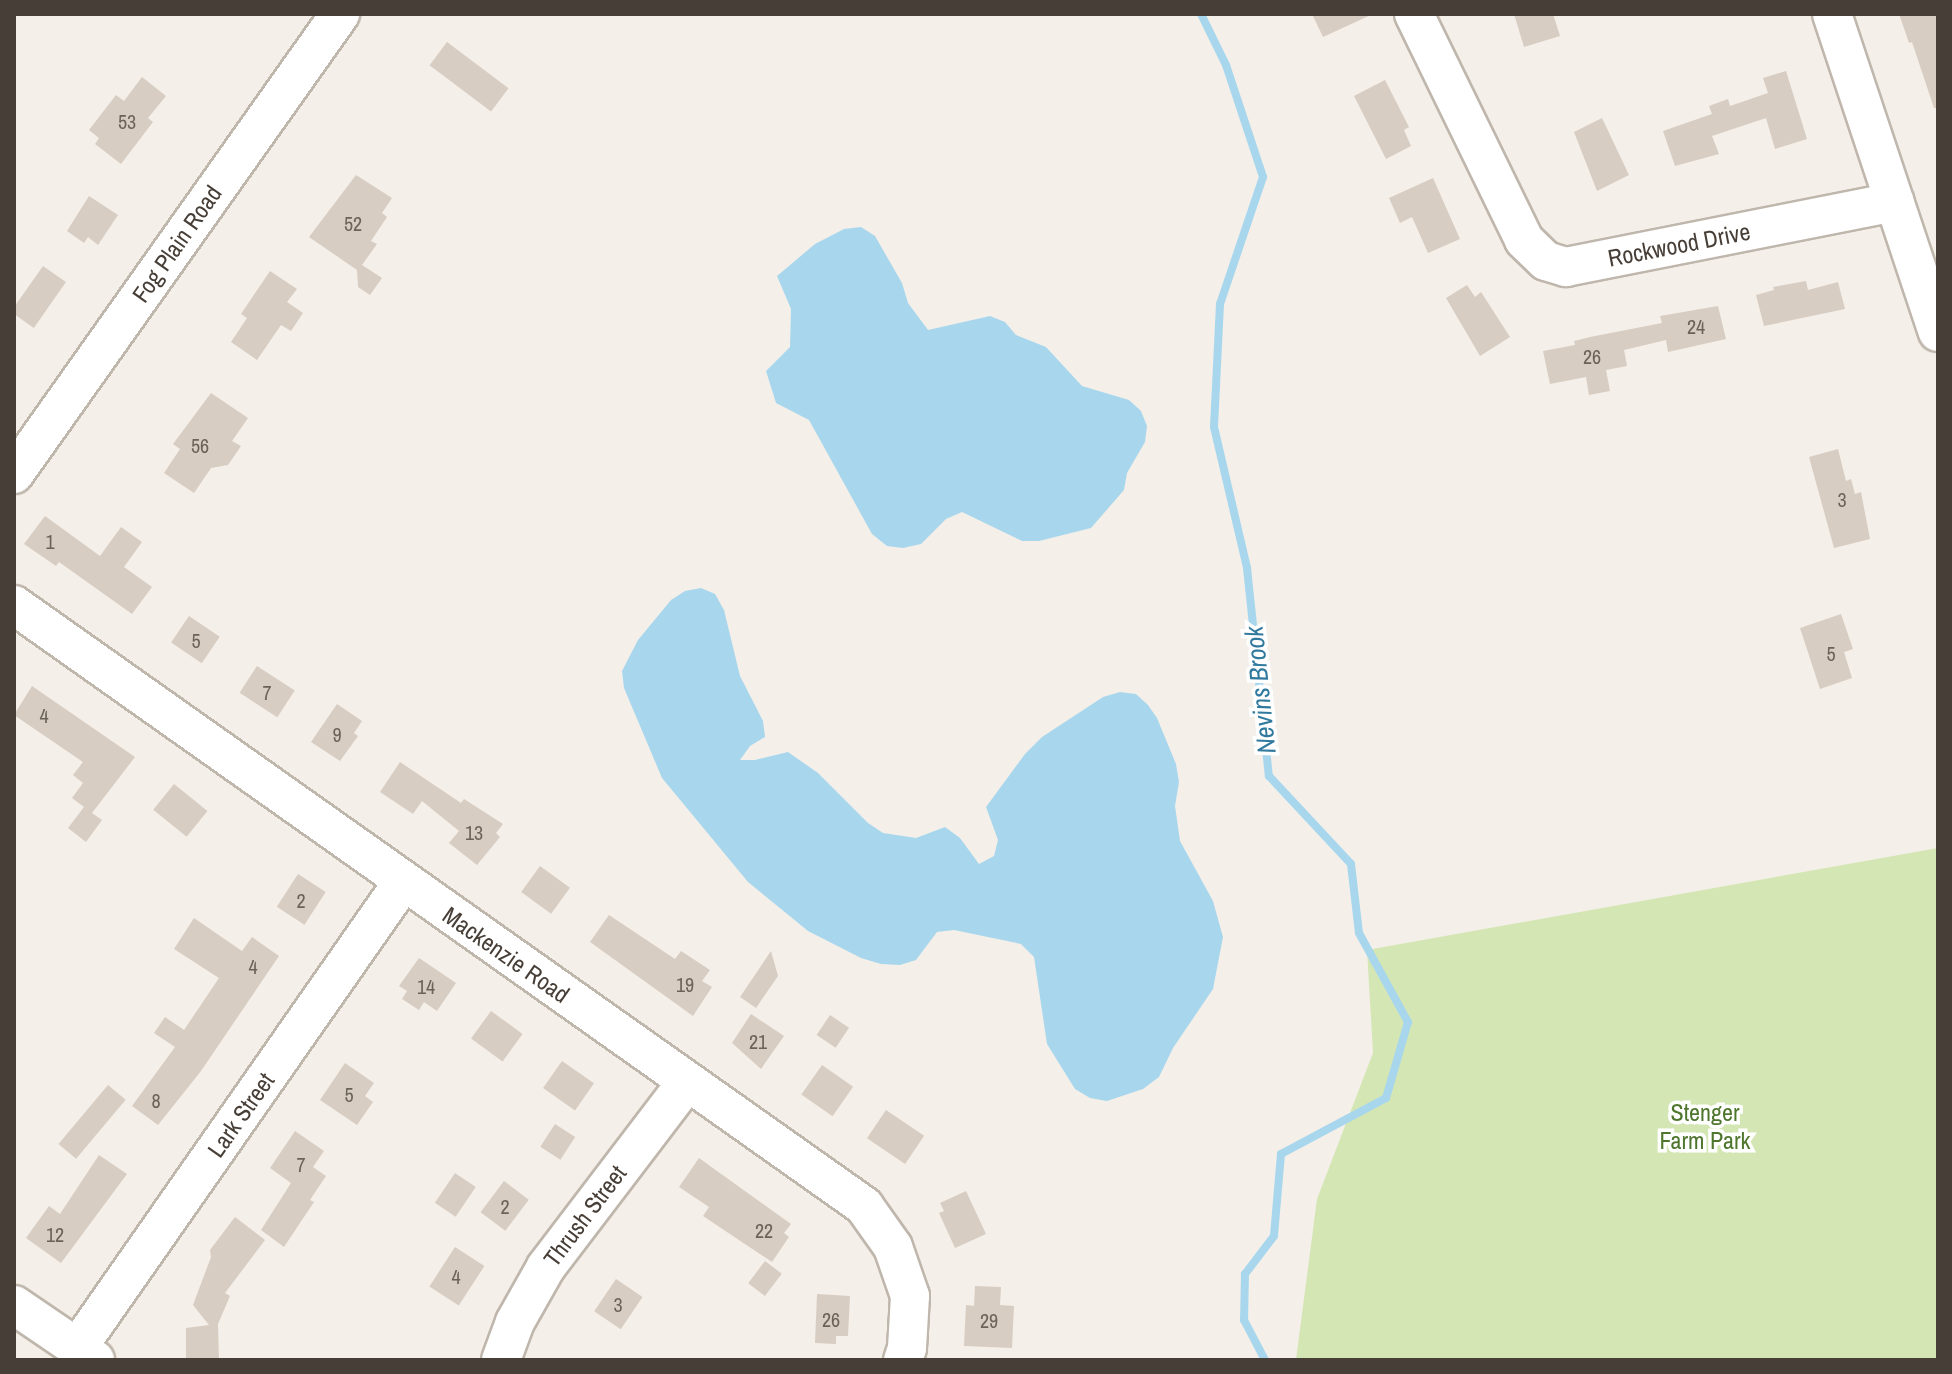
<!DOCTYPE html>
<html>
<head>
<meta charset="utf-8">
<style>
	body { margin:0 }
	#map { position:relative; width:1952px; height:1374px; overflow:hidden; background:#f4efe9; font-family:"Archivo Narrow",sans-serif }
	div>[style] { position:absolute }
	.green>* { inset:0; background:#d4e6b4 }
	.water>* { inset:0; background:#a8d7ed }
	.stream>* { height:8px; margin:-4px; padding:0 4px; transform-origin:4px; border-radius:4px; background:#a8d7ed }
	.building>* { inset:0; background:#d8cdc2; transform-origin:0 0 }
	.roads { filter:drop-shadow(2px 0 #bfb6ac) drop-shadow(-2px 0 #bfb6ac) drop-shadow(0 2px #bfb6ac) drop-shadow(0 -2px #bfb6ac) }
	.minor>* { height:38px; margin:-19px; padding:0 19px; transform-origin:19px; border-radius:19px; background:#fff }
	span { translate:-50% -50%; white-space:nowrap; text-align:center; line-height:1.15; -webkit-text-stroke:7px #fff; paint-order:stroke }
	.number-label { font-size:20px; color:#6b625a }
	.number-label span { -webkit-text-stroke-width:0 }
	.street-label { font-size:24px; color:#473f37 }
	.park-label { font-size:24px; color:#4f762d }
	.water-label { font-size:26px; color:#317a9e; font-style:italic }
	.frame { position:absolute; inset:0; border:16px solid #473f37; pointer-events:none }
</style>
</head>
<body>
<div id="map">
	<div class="green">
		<i style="clip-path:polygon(1938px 848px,1938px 1360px,1296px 1360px,1317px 1199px,1373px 1053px,1367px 950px)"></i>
	</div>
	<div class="water">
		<i style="clip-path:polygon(861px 227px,875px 236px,902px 283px,908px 303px,928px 330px,990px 316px,1005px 322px,1016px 335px,1046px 347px,1082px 386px,1129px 400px,1141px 411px,1147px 426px,1145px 442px,1127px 473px,1124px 490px,1091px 528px,1039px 541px,1022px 541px,962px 512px,946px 519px,921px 544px,903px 548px,887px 546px,872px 534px,809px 420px,776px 403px,766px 371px,790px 347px,791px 309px,777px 276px,815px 244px,844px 229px)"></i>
		<i style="clip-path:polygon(701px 588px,715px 594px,724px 610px,740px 676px,763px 721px,765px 737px,750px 746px,740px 760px,755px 760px,788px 752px,818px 773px,868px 823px,883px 833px,916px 838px,945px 827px,960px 838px,979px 864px,994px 856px,998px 840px,986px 807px,1025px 754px,1042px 737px,1103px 697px,1120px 692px,1136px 694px,1148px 705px,1157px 718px,1176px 764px,1179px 782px,1175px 806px,1180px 841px,1213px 901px,1223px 937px,1213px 989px,1173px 1048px,1159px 1077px,1143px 1089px,1107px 1101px,1090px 1098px,1075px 1089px,1047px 1044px,1034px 957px,1021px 944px,954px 930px,937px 932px,916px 960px,900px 965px,881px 964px,861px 958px,808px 931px,748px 882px,662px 778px,624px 688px,622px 671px,638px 640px,671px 600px,685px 591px)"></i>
	</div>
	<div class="stream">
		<i style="left:1201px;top:14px;width:57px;rotate:63.9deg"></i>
		<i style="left:1226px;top:65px;width:118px;rotate:71.7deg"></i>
		<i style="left:1263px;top:177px;width:134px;rotate:108.7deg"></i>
		<i style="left:1220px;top:304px;width:123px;rotate:92.8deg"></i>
		<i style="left:1214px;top:427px;width:145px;rotate:76.8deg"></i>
		<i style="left:1247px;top:568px;width:209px;rotate:84deg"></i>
		<i style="left:1269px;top:776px;width:120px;rotate:47deg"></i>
		<i style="left:1351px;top:864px;width:69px;rotate:83.4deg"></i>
		<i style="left:1359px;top:933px;width:102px;rotate:61.2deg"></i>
		<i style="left:1408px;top:1022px;width:79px;rotate:106.1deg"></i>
		<i style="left:1386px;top:1098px;width:119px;rotate:151.9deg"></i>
		<i style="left:1281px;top:1154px;width:82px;rotate:94.9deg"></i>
		<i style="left:1274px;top:1236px;width:48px;rotate:127.3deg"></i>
		<i style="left:1245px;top:1274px;width:46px;rotate:91.2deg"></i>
		<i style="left:1244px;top:1320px;width:45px;rotate:62.3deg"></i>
	</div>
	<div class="building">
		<i style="clip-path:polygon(1312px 14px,1373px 14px,1323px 37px)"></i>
		<i style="clip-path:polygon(1514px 14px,1553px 14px,1560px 36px,1524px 47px)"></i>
		<i style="clip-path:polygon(1899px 14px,1938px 14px,1938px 108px,1934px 108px,1912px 42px,1909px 43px)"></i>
		<i style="left:447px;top:42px;width:77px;height:29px;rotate:37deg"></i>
		<i style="clip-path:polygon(1786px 71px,1807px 139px,1775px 149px,1766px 118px,1712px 136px,1719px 154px,1675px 166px,1663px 131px,1712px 114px,1709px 106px,1728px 99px,1730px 106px,1768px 93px,1763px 78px)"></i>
		<i style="clip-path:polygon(142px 77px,166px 96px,148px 118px,153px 122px,121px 164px,95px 144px,99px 138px,89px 130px,116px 95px,124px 101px)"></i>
		<i style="clip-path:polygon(1385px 80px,1409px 127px,1404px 130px,1411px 146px,1386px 159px,1354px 96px)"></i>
		<i style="clip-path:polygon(1602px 118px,1629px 175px,1597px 191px,1574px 132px)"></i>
		<i style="clip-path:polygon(356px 175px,392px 198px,382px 213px,387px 217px,371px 241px,377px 244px,362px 265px,382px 278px,370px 295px,358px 287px,357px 270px,309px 237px)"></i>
		<i style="clip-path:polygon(1433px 178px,1460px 239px,1428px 253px,1412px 217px,1400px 223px,1389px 198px)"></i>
		<i style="clip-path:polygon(89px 196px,118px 215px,98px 245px,88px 237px,84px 243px,67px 231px)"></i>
		<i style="left:43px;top:266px;width:28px;height:56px;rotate:35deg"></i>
		<i style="clip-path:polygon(270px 271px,297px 289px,287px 302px,303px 313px,291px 331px,281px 325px,257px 360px,231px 342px,247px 318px,241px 314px)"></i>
		<i style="clip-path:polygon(1806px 281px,1808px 290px,1838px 282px,1845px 309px,1764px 326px,1756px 295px,1774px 290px,1773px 287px)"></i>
		<i style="clip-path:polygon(1467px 285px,1475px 297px,1481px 292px,1510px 337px,1480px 356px,1446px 298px)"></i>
		<i style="clip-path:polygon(1718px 306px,1726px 339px,1668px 352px,1666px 340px,1624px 350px,1627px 366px,1606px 370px,1610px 391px,1589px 395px,1586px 377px,1550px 384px,1543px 351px,1575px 345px,1574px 341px,1590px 337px,1662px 323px,1660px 316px)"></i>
		<i style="clip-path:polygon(211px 393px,248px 418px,232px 441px,241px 446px,228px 465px,211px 468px,194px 493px,164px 473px,180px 449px,173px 444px)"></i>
		<i style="clip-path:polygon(1838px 449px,1846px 481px,1851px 479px,1855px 494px,1861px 492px,1870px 539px,1834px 548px,1809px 457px)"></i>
		<i style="clip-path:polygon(45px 516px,100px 556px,121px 527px,142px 542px,124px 567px,152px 587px,132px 614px,59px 562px,56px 566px,24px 544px)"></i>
		<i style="clip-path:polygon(1841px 614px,1853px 649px,1844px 652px,1852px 678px,1820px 689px,1800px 628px)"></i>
		<i style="left:189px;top:616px;width:37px;height:32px;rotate:34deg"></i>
		<i style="left:257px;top:666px;width:45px;height:32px;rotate:33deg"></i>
		<i style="clip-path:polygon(32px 686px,135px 757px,92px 813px,102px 820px,86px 842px,68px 828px,84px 807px,72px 798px,83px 783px,73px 775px,83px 762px,14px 715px)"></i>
		<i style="clip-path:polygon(337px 704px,362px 721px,354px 733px,358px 736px,340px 761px,311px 742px)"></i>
		<i style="clip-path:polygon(400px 762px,461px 803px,464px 799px,503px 824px,496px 833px,500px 837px,477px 865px,449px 843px,459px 831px,422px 801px,413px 814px,380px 792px)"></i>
		<i style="left:174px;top:784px;width:43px;height:33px;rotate:39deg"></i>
		<i style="left:540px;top:866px;width:37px;height:32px;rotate:36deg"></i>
		<i style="left:298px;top:874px;width:33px;height:39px;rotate:33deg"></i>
		<i style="clip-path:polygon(609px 915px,675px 959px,681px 951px,710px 970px,702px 981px,712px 987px,693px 1016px,590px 942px)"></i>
		<i style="clip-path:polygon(194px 918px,242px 951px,252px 937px,279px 956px,201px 1071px,158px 1125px,132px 1106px,175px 1047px,154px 1033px,165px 1017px,184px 1030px,219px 978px,174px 949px)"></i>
		<i style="clip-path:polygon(771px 951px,778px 976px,756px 1008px,740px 997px)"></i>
		<i style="clip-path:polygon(419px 958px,456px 983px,437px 1011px,424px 1002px,419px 1010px,402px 999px,407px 991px,399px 986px)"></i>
		<i style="left:491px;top:1011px;width:39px;height:34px;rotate:36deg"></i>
		<i style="clip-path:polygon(751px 1014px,784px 1036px,761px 1069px,732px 1043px)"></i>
		<i style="left:830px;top:1015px;width:23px;height:24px;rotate:34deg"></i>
		<i style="left:562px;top:1061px;width:39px;height:33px;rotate:35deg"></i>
		<i style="clip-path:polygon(345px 1063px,374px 1083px,365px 1096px,373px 1102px,357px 1125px,320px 1100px)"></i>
		<i style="left:822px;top:1065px;width:38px;height:36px;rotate:35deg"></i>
		<i style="left:108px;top:1085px;width:23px;height:77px;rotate:40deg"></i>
		<i style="left:886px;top:1110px;width:46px;height:34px;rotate:34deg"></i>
		<i style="left:555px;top:1124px;width:24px;height:27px;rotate:33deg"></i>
		<i style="clip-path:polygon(295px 1131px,324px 1151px,313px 1167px,326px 1176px,310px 1200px,314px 1202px,284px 1247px,261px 1230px,291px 1183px,270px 1168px)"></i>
		<i style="clip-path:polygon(99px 1155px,127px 1174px,61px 1263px,26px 1238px,49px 1206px,60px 1214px)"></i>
		<i style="clip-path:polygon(699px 1158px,791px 1224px,784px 1233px,789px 1237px,772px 1262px,703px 1216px,709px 1207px,679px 1187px)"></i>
		<i style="left:455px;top:1173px;width:25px;height:36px;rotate:34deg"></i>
		<i style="left:504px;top:1181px;width:31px;height:39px;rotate:37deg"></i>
		<i style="clip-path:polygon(966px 1191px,986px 1234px,955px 1248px,939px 1213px,944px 1211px,940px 1203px)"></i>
		<i style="clip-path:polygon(235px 1217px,265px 1240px,225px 1293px,230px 1296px,218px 1324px,219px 1360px,186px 1360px,186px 1328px,209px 1325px,193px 1305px,211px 1257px,210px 1250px)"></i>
		<i style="left:455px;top:1247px;width:35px;height:47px;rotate:33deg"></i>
		<i style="left:765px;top:1261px;width:21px;height:28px;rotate:37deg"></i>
		<i style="left:616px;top:1279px;width:32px;height:39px;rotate:34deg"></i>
		<i style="clip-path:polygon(975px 1286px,1001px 1287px,1000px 1305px,1014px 1306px,1012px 1348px,964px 1346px,966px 1305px,974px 1306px)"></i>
		<i style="clip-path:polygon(817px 1294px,850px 1296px,848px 1336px,836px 1336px,836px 1344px,815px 1343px)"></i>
	</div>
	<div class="roads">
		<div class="minor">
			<i style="left:1414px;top:14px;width:251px;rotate:64deg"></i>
			<i style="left:1524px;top:240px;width:30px;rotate:44deg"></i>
			<i style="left:1546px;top:261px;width:21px;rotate:17deg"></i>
			<i style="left:1566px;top:267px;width:335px;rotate:-11.2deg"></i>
			<i style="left:1832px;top:14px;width:335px;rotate:71.6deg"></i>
			<i style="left:14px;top:474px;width:564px;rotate:-54.67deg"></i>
			<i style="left:14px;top:605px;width:1041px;rotate:35.26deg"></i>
			<i style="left:864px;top:1206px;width:50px;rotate:54.7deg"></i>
			<i style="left:893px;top:1247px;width:52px;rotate:70.9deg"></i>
			<i style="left:910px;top:1296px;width:52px;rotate:93.3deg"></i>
			<i style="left:907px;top:1348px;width:13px;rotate:108deg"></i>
			<i style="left:14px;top:1305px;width:98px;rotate:34.2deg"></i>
			<i style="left:78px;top:1347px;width:567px;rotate:-55.05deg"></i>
			<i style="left:501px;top:1360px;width:40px;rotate:-69.8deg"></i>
			<i style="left:515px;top:1322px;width:63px;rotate:-60.6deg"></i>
			<i style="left:546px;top:1267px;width:231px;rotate:-52.7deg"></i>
		</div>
	</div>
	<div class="number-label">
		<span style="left:127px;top:121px">53</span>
		<span style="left:353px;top:223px">52</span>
		<span style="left:1696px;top:326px">24</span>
		<span style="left:1592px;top:356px">26</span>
		<span style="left:200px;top:445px">56</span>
		<span style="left:1842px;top:499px">3</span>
		<span style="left:50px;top:541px">1</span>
		<span style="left:196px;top:640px">5</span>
		<span style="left:1831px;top:653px">5</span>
		<span style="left:267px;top:692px">7</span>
		<span style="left:44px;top:715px">4</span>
		<span style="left:337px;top:734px">9</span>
		<span style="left:474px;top:832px">13</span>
		<span style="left:301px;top:900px">2</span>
		<span style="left:253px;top:966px">4</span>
		<span style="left:685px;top:984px">19</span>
		<span style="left:426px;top:986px">14</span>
		<span style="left:758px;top:1041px">21</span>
		<span style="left:349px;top:1094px">5</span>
		<span style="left:156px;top:1100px">8</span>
		<span style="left:301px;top:1164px">7</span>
		<span style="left:505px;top:1206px">2</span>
		<span style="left:764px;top:1230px">22</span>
		<span style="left:55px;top:1234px">12</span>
		<span style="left:456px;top:1276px">4</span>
		<span style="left:618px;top:1304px">3</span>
		<span style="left:831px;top:1319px">26</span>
		<span style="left:989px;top:1320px">29</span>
	</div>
	<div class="street-label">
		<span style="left:177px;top:244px;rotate:-55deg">Fog Plain Road</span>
		<span style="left:1679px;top:245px;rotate:-11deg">Rockwood Drive</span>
		<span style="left:506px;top:955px;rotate:35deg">Mackenzie Road</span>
		<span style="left:241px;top:1115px;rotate:-55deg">Lark Street</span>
		<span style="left:585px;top:1216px;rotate:-53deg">Thrush Street</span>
	</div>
	<div class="park-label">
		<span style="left:1705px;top:1127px">Stenger<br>Farm Park</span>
	</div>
	<div class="water-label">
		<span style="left:1260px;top:690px;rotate:-96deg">Nevins Brook</span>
	</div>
	<div class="frame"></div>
</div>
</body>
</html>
